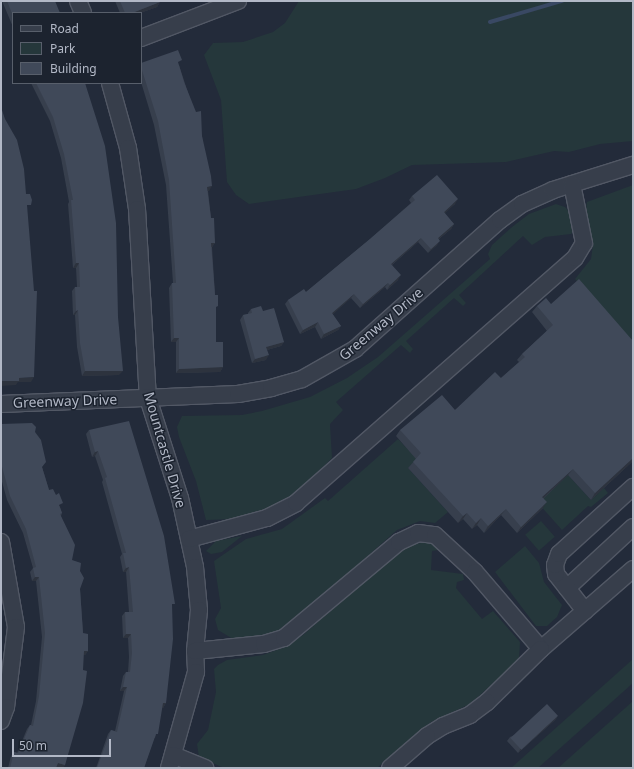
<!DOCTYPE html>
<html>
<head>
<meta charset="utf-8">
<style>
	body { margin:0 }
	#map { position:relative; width:634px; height:769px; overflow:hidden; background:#232b3a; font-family:"Noto Sans",sans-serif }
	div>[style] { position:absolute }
	.green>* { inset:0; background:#25373b; transform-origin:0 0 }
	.stream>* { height:4px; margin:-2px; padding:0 2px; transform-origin:2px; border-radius:2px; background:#394863 }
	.roads { filter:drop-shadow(1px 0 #525865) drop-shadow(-1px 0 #525865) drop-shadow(0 1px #525865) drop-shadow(0 -1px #525865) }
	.minor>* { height:16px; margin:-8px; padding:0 8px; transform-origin:8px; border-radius:8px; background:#373e4b }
	.wall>* { inset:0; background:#373f4d }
	.shaded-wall>* { inset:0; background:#2d333e }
	.building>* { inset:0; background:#404959; transform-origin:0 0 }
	span { translate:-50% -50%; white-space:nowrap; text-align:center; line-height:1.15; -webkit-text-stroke:3px #1c232f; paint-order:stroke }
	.street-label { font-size:14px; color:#b2b8c6 }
	.frame { position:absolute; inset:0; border:2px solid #b2b8c6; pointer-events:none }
	.legend { position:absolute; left:12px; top:12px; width:130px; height:72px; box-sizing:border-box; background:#1c232f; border:1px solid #585f6b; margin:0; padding:5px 7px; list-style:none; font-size:12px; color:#b2b8c6 }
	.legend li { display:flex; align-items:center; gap:8px; height:20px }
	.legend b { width:20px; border:1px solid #585f6b }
	.scale { position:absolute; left:12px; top:739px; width:99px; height:18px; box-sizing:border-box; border:2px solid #b2b8c6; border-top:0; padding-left:5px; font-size:12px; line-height:14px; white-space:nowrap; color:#b2b8c6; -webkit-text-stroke:3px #1c232f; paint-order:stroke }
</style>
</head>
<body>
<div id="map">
	<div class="green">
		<i style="clip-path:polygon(299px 1px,633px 1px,633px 141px,600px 144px,569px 152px,554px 151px,506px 162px,412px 165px,385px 178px,356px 189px,249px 204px,236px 195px,227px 182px,221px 100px,204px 55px,213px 43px,243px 42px,273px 32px,285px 23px)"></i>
		<i style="clip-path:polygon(633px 185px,633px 345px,575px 279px,591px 259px,593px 245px,586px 209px,587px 202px)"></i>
		<i style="clip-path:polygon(556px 204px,565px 207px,570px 213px,574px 230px,571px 234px,545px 237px,532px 245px,523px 236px,459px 295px,466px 303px,463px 306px,454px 298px,406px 341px,413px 349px,410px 353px,401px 345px,336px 402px,343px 410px,330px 424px,332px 458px,302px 488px,279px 504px,256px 514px,234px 519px,206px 520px,196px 481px,179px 437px,177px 427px,182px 416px,242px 415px,262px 411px,310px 397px,347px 378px,378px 357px,490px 259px,488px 254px,492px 245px,512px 227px,529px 214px)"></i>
		<i style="clip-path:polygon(398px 439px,417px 459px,408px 468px,448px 512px,435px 523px,420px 521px,397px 530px,292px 623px,275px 633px,233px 639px,218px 630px,215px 619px,221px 608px,214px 561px,246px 539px,282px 529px,325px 498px,328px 501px)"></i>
		<i style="clip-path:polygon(568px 475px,591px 500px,604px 488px,608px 493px,591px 507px,588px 506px,562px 530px,538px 503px)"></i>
		<i style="left:541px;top:521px;width:21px;height:21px;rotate:49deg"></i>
		<i style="clip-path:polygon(242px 536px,222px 552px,211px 554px,206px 551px,216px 541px)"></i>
		<i style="clip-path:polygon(425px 542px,438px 546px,438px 550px,432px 551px,431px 570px,463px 574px,464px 580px,457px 582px,456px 588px,482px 619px,493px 611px,520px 642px,519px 660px,470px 704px,431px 722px,377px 768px,224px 768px,199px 757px,197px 744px,208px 730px,216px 692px,214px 669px,218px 665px,227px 660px,263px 655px,282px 648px,303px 635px,404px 547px)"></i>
		<i style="clip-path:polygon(525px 546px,539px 563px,544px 582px,562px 605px,557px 617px,547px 626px,536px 626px,495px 572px)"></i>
		<i style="clip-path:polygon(633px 659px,633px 683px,538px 768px,511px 768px)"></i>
		<i style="clip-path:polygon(633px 701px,633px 768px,558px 768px)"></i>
	</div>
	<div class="stream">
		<i style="left:490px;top:22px;width:75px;rotate:-16.3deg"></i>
	</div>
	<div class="roads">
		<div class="minor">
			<i style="left:78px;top:1px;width:13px;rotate:67deg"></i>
			<i style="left:141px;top:38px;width:104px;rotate:-20.9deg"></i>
			<i style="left:110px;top:83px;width:67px;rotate:74.5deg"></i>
			<i style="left:128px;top:148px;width:62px;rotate:81.6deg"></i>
			<i style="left:137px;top:209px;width:189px;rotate:86.7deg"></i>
			<i style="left:148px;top:398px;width:105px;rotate:72.3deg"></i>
			<i style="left:180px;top:498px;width:71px;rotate:77.7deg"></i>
			<i style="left:195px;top:567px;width:43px;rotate:84.7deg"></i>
			<i style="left:199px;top:610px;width:41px;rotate:95.6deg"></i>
			<i style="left:195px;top:651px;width:21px;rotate:87deg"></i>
			<i style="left:196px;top:672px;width:100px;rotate:105.7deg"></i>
			<i style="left:1px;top:404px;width:237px;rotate:-2.4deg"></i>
			<i style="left:238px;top:394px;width:34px;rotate:-10deg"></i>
			<i style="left:271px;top:388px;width:32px;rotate:-16deg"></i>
			<i style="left:302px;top:379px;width:61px;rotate:-29.5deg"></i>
			<i style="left:355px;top:349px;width:194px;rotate:-41.7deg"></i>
			<i style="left:500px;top:220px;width:27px;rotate:-36deg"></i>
			<i style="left:522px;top:204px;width:34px;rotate:-24deg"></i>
			<i style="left:553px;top:190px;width:84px;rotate:-17.4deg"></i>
			<i style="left:189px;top:539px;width:81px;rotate:-15.1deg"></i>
			<i style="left:267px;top:518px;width:33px;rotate:-27deg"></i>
			<i style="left:296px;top:503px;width:371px;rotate:-41.3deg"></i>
			<i style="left:575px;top:258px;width:17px;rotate:-59deg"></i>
			<i style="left:584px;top:243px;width:60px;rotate:-101.5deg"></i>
			<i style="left:1px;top:542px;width:86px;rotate:80deg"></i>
			<i style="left:16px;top:627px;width:81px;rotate:97.1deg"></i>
			<i style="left:6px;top:707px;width:15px;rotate:110deg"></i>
			<i style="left:567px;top:588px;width:90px;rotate:-42.7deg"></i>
			<i style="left:585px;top:611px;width:47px;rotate:-128.1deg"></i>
			<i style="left:556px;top:574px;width:9px;rotate:-96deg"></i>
			<i style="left:555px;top:565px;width:12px;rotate:-70deg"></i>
			<i style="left:559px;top:554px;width:100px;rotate:-42.2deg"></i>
			<i style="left:541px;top:649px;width:122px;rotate:-41deg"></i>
			<i style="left:195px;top:651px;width:69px;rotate:-5.8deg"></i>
			<i style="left:264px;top:644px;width:21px;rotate:-17deg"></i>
			<i style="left:284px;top:638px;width:150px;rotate:-39.9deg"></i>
			<i style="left:399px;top:542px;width:21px;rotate:-25deg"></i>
			<i style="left:418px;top:533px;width:17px;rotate:7deg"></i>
			<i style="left:435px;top:535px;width:54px;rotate:42.8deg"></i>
			<i style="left:475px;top:572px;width:101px;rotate:49.4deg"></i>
			<i style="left:541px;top:649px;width:76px;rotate:135.5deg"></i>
			<i style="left:487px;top:702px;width:21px;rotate:143deg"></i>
			<i style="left:470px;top:715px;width:29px;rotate:158deg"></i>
			<i style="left:443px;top:726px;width:19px;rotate:148deg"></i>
			<i style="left:427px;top:736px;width:49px;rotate:139.1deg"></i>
			<i style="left:173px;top:755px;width:35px;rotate:22deg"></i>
		</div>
	</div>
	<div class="wall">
		<i style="clip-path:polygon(2px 1px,55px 1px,13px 13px,13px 27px)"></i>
		<i style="clip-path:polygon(115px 1px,159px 1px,160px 2px,157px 7px,140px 13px,120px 13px)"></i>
		<i style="clip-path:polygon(141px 63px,179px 65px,202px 136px,209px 191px,208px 191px,211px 218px,215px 243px,212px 247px,216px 310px,216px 342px,223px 367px,220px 372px,176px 373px,176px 342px,171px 342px,169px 288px,172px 283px,173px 283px,166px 185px,154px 125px,141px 82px)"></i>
		<i style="clip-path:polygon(31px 83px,85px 83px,119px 375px,82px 376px,77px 347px,75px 315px,73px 315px,72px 291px,75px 287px,77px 287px,76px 268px,73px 268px,68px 204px,69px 202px,61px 158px,50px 121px)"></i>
		<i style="clip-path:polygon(412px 196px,455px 204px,444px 213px,454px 224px,451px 229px,439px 239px,437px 245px,428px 253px,418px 242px,392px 265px,398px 280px,387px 290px,385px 287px,360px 308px,351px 298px,332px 314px,341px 326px,338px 330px,321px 339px,315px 327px,300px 334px,285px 304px,288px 300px,306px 292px,370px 239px,411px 203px,409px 200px)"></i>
		<i style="clip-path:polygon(551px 304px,633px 341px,633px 461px,591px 500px,568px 475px,544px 498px,543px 508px,517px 533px,501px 515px,484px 533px,477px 525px,472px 529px,463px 519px,458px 523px,408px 468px,416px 459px,396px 436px,400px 430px,455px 410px,501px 378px,519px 362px,517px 360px,522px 354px,547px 331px,532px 312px,537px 306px)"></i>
		<i style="clip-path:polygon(251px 309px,263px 311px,284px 342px,281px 346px,267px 350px,266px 360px,252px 363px,240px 320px,243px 315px,248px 314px,248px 313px)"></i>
		<i style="clip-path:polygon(1px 424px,35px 432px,42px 467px,49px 490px,60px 507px,62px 513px,61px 516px,72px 560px,80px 571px,80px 589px,83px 633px,88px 651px,85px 655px,83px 655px,65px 765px,63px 768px,8px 768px,11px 756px,14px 752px,17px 753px,27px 729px,30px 725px,31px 725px,36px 701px,42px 637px,36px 581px,32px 581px,30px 572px,33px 568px,23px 533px,7px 500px,1px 478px)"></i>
		<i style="clip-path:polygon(89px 430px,172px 607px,166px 703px,163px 708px,162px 707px,155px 738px,154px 738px,144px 768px,96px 768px,108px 734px,111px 730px,115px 731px,124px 691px,120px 691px,123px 676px,126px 672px,128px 672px,129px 657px,128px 638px,123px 638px,122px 616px,125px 612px,129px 612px,126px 572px,123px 572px,120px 557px,122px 554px,102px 482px,103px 480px,95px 456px,92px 457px,86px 434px)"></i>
		<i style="clip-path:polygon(558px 716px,555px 720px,518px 753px,507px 741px,510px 737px)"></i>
	</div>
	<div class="shaded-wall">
		<i style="clip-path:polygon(160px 2px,157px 7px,140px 13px,132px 13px)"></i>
		<i style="clip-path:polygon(212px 186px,209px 191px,204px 191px,207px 187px)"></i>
		<i style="clip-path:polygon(458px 199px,455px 204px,441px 217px,444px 212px)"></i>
		<i style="clip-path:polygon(454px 224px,451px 229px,435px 242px,438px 238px)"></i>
		<i style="clip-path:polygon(421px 238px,418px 242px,388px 268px,391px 264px)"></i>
		<i style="clip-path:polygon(440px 241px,437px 245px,428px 253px,431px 249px)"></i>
		<i style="clip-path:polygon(211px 243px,215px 243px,212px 247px,208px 247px)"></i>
		<i style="clip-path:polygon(76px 263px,79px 263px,76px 268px,73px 268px)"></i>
		<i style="clip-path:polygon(401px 275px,398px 280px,387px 290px,390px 285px)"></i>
		<i style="clip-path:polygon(388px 283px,385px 287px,360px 308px,363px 304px)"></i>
		<i style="clip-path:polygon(354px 294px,351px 298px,329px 318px,332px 313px)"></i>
		<i style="clip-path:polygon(78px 310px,75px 315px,73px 315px,76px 311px)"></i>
		<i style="clip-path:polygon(318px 322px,315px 327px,300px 334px,303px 330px)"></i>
		<i style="clip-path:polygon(341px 326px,338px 330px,321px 339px,324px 334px)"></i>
		<i style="clip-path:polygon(174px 338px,179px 338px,176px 342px,171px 342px)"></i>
		<i style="clip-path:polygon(284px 342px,281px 346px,263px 351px,266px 347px)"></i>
		<i style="clip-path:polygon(269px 355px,266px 360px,252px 363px,255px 359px)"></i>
		<i style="clip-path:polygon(223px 367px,220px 372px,176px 373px,179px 369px)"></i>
		<i style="clip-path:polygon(85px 371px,123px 371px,119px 375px,82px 376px)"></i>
		<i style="clip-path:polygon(34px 377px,31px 382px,18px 382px,16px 385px,1px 386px,1px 381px,19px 378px)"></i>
		<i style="clip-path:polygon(98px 451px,95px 456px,92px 457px,95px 452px)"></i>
		<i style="clip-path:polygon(633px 458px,633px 461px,591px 500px,595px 493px)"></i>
		<i style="clip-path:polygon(573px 469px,568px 475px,538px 503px,542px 497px)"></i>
		<i style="clip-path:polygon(547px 502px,543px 508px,517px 533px,521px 527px)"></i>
		<i style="clip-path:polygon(506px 509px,501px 515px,484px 533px,488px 526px)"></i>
		<i style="clip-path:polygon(467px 513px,463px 519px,458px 523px,463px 516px)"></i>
		<i style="clip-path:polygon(481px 518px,477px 525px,472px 529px,476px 523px)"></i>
		<i style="clip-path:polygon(129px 567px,126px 572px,123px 572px,126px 568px)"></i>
		<i style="clip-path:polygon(35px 577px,39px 577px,36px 581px,32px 581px)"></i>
		<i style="clip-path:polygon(126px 634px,131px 634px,128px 638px,123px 638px)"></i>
		<i style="clip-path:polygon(84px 651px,88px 651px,85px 655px,80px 655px)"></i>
		<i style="clip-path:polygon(123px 687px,127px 687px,124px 691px,120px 691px)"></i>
		<i style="clip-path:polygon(163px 703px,166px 703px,163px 708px,160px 707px)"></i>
		<i style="clip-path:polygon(558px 716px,555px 720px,518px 753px,521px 748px)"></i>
		<i style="clip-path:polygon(58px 763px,65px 765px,63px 768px,58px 768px,55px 767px)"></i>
	</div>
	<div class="building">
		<i style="clip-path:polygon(7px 1px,55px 1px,60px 13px,13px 13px,13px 16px)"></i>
		<i style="clip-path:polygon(120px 1px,159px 1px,160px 2px,132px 13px,125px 13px)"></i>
		<i style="clip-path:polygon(178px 50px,182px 60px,178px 62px,184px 82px,196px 112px,201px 111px,202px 136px,211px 176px,212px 186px,207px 187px,211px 218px,214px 218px,215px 243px,211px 243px,215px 295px,218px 295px,218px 306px,216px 307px,216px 342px,223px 342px,223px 367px,179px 369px,179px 338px,174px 338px,172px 283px,176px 283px,169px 180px,158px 121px,141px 67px,141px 63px)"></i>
		<i style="clip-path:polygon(36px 83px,85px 83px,105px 146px,116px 223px,118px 317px,123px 371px,85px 371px,80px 343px,78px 310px,76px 311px,75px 287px,80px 287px,79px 263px,76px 263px,71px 200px,73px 200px,64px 154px,53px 117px)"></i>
		<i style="clip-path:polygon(1px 107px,5px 119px,17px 140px,24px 169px,26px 194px,30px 194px,32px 200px,31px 205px,27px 205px,34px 291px,37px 291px,34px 377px,19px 378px,19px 381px,1px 381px)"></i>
		<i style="clip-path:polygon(437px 175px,458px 199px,444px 212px,454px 224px,438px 238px,440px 241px,431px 249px,421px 238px,391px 264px,401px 275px,390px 285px,388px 283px,363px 304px,354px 294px,332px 313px,341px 326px,324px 334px,318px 322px,303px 330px,288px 300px,304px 289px,306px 292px,370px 239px,415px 200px,412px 196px)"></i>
		<i style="clip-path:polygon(579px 279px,633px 341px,633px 458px,595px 493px,573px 469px,542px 497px,547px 502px,521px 527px,506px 509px,488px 526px,481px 518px,476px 523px,467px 513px,463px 516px,413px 462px,421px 453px,400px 430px,442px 395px,455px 410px,495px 372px,501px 378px,525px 357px,522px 354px,553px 325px,537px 306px,546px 298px,551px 304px)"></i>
		<i style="clip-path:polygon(261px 306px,263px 311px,274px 308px,284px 342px,266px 347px,269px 355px,255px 359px,243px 315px,252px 313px,251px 309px)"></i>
		<i style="clip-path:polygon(129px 421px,164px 536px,175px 604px,172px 604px,173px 639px,166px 703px,163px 703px,158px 734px,156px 734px,144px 768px,97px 768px,111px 730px,117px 732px,127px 687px,123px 687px,126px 672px,130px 672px,132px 653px,131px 634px,126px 634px,125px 612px,133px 612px,129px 567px,126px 568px,123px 553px,126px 553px,105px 478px,107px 477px,98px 451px,95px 452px,89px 430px)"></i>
		<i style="clip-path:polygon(32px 423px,36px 427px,35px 432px,41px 440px,46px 462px,42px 467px,49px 490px,53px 489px,56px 495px,59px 493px,63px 503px,59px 505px,62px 513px,60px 514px,75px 545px,72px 560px,81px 563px,80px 571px,84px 578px,80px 589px,83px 633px,88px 634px,88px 651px,84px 651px,83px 670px,87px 671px,83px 703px,65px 765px,58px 763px,56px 768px,10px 768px,14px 752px,18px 753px,30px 725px,33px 726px,39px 696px,45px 633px,39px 577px,35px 577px,33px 568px,36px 567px,26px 529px,10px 496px,1px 463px,1px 424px)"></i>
		<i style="left:547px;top:704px;width:16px;height:50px;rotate:47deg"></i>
	</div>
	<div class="street-label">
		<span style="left:381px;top:324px;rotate:-40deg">Greenway Drive</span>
		<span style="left:65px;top:401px;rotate:-2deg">Greenway Drive</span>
		<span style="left:165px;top:450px;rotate:74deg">Mountcastle Drive</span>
	</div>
	<div class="frame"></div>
	<ul class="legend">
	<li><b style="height:5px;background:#373e4b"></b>Road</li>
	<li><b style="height:11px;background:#25373b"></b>Park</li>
	<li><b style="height:11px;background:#404959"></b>Building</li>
	</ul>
	<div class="scale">50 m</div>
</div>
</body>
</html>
